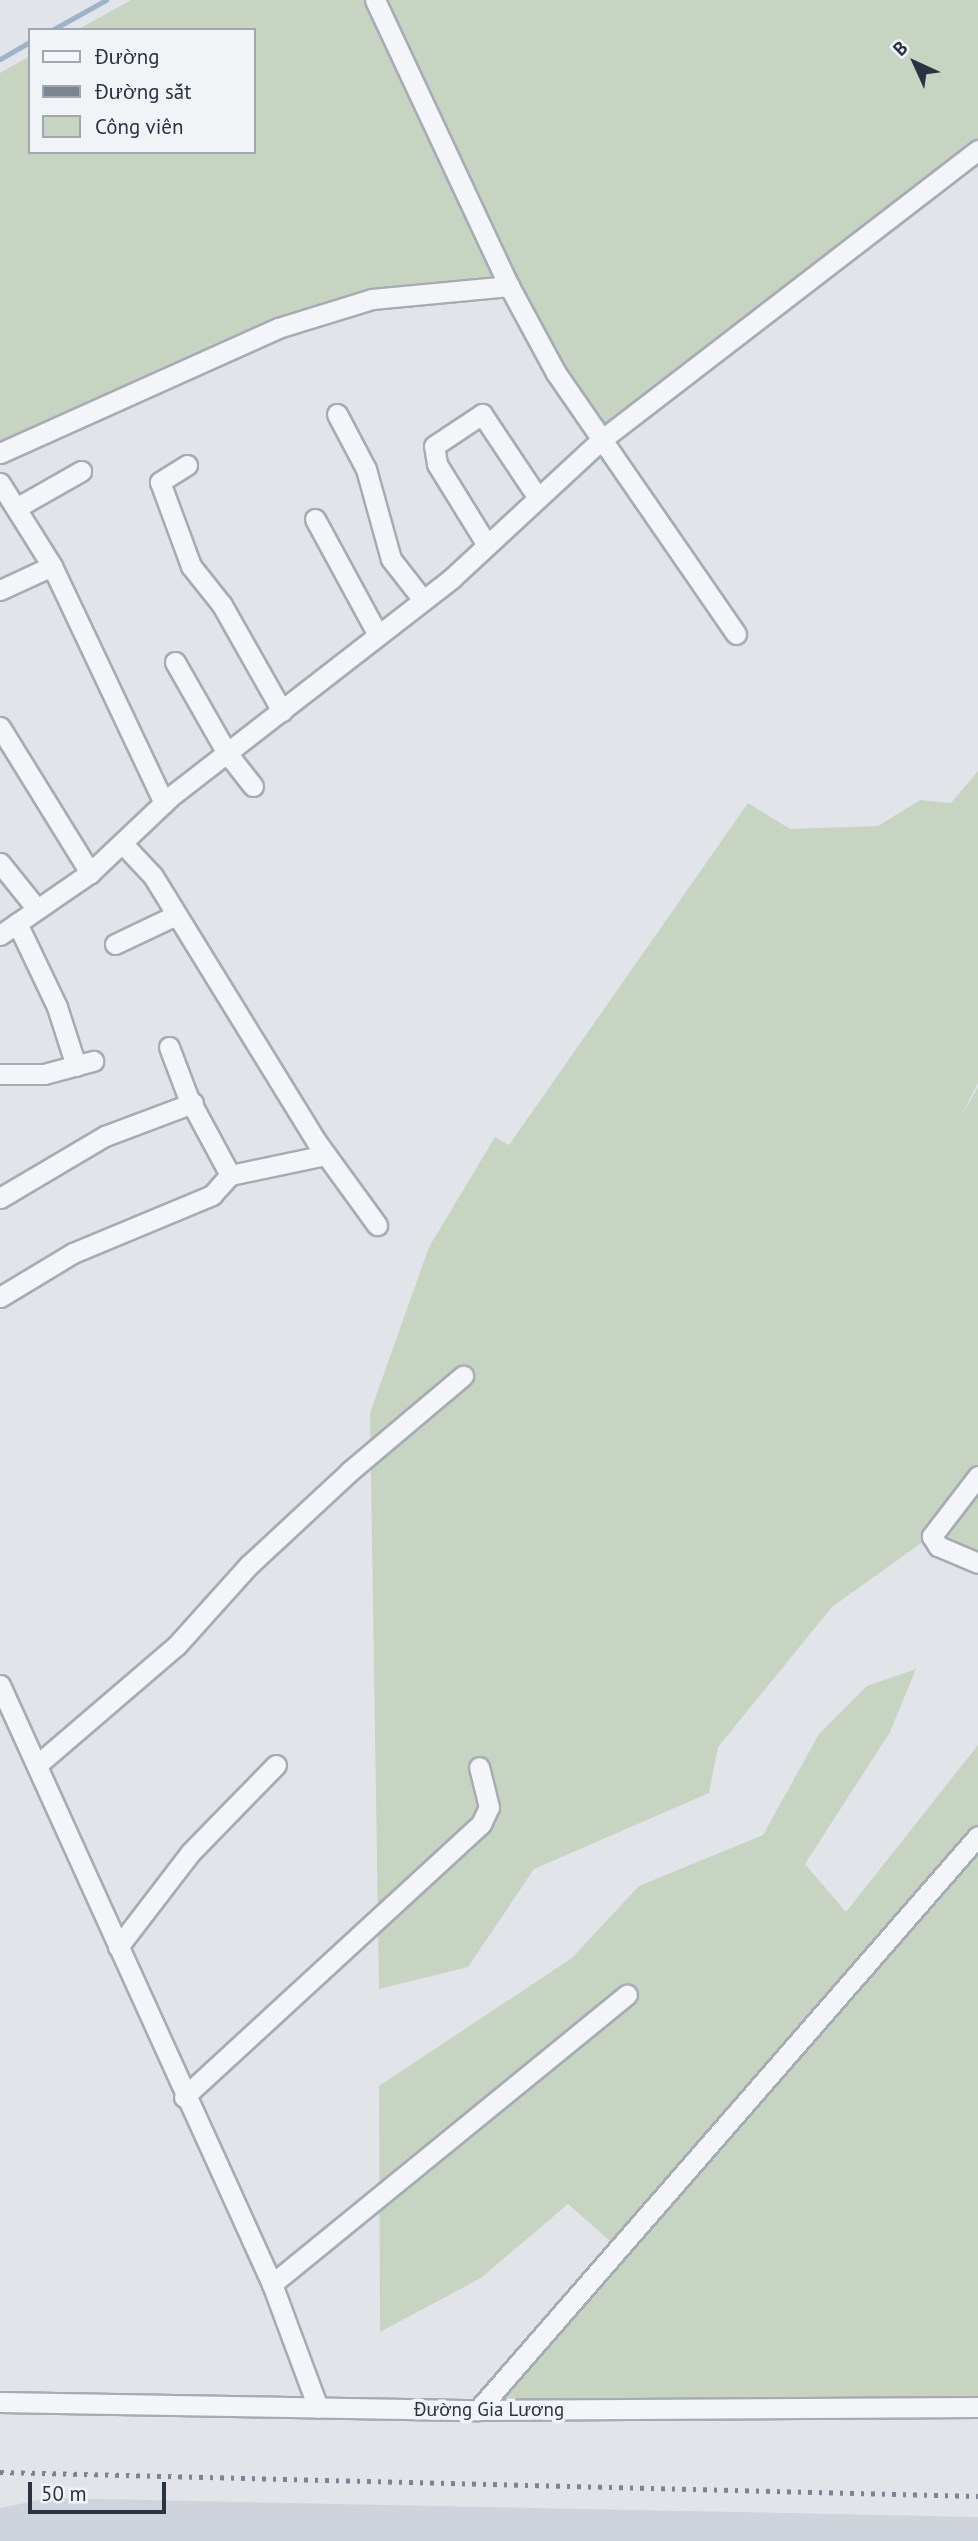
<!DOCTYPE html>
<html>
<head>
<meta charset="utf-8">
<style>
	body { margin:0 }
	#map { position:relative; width:978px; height:2541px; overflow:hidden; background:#e1e5ea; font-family:"PT Sans",sans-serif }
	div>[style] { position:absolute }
	.built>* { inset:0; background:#cfd4dc }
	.green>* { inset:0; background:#c7d4c2 }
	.stream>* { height:5px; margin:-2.5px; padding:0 2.5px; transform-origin:2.5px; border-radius:2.5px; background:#9db3c9 }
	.roads { filter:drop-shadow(2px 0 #a6acb4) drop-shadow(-2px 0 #a6acb4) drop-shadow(0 2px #a6acb4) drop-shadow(0 -2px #a6acb4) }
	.minor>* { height:19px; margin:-9.5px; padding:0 9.5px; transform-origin:9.5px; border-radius:9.5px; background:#f4f5f8 }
	.rail>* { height:5px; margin-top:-2.5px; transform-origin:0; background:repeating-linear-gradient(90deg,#7b8493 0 3.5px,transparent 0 10.5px) }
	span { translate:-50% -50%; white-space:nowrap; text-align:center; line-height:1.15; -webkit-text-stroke:7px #f1f4f7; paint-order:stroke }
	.street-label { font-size:19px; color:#2a3341 }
	.legend { position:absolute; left:28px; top:28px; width:228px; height:126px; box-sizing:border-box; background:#f1f4f7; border:2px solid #a1a7ae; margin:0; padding:9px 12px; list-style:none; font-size:21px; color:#2a3341 }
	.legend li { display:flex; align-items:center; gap:14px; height:35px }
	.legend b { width:35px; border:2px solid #a1a7ae }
	.north { position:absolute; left:880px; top:28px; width:70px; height:70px; -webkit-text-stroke:5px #f1f4f7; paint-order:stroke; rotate:315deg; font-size:19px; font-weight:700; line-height:28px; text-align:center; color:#2a3341 }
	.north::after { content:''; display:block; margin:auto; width:24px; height:32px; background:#2a3341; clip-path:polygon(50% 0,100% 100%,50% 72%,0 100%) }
	.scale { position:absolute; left:28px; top:2482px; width:138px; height:32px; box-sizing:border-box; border:4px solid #2a3341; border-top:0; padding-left:9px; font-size:21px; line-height:24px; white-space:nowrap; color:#2a3341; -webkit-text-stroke:5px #f1f4f7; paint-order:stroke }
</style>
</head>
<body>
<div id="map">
	<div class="built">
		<i style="clip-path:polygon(49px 2498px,978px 2517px,978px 2541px,0 2541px,0 2508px)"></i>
	</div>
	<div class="green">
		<i style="clip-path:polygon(131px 0,978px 0,978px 150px,600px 441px,509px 286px,372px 299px,0 453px,0 73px,30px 56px,30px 152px,254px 152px,254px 30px,77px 30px)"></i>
		<i style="clip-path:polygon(978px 771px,978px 1083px,959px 1120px,978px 1087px,978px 1558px,931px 1536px,832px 1607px,718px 1747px,709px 1793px,534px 1869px,468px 1967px,379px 1989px,370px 1413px,429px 1247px,495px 1137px,509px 1145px,748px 803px,790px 829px,878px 826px,920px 800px,951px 803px)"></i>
		<i style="clip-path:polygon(916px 1669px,890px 1732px,805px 1864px,846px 1912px,978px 1745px,978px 2406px,478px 2410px,619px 2249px,568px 2204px,481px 2278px,380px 2332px,379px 2086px,572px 1958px,639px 1886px,763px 1835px,819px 1734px,867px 1686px)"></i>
	</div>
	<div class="stream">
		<i style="left:52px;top:30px;width:62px;rotate:-29.1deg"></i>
		<i style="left:0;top:59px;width:34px;rotate:-30deg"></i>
	</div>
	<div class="roads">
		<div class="minor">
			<i style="left:375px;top:0;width:316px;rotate:64.9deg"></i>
			<i style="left:509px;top:286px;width:99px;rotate:61.6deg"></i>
			<i style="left:556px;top:373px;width:317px;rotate:55.4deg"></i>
			<i style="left:337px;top:414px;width:62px;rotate:62.2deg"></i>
			<i style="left:366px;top:469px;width:93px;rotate:74.5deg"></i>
			<i style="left:391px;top:559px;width:52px;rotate:52deg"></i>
			<i style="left:0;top:453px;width:305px;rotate:-24.2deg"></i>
			<i style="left:278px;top:328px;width:98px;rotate:-17.1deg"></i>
			<i style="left:372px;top:299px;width:138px;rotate:-5.4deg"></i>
			<i style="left:187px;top:465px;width:32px;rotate:148deg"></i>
			<i style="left:160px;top:482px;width:90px;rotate:69.7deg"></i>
			<i style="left:191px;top:566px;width:50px;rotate:51.5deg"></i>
			<i style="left:222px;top:605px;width:122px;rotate:60.5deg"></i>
			<i style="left:0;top:483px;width:98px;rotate:57.9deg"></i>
			<i style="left:52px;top:566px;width:262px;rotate:64.7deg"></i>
			<i style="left:16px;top:508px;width:75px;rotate:-29.6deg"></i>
			<i style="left:315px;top:519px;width:132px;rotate:61.5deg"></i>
			<i style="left:487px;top:545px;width:95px;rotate:-121.7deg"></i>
			<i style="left:437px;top:464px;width:18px;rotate:-99deg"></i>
			<i style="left:434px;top:446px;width:58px;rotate:-33.7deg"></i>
			<i style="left:482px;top:414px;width:101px;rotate:56.3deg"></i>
			<i style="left:0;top:590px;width:57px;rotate:-24.8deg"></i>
			<i style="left:175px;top:662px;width:105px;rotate:60.3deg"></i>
			<i style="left:227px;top:753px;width:42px;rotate:51.8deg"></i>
			<i style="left:0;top:727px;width:172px;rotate:58.3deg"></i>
			<i style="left:122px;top:843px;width:45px;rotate:46.8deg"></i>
			<i style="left:153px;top:876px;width:311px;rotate:58.4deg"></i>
			<i style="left:316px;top:1141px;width:104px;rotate:54deg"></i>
			<i style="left:0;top:863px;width:59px;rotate:51.2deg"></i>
			<i style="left:17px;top:923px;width:93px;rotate:64.5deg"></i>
			<i style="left:57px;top:1007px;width:62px;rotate:72.1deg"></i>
			<i style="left:0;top:935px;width:109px;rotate:-34.6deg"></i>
			<i style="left:90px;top:873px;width:110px;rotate:-43.5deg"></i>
			<i style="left:170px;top:797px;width:357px;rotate:-37.8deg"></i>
			<i style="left:452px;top:578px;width:202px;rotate:-42.8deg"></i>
			<i style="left:600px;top:441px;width:477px;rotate:-37.6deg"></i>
			<i style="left:115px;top:944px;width:65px;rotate:-25.4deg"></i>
			<i style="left:169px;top:1047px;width:53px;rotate:69.2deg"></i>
			<i style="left:188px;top:1097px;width:89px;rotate:61.7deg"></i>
			<i style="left:0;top:1074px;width:44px"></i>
			<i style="left:44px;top:1074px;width:51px;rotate:-14.9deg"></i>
			<i style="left:0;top:1198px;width:122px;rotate:-30.6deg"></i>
			<i style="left:105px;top:1136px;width:94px;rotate:-20.6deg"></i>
			<i style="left:0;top:1297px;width:85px;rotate:-31.1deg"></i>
			<i style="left:73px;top:1253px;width:151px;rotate:-22.6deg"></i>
			<i style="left:212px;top:1195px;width:27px;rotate:-48deg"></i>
			<i style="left:230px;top:1175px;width:98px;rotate:-11.8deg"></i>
			<i style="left:978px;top:1476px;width:76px;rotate:127.5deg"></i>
			<i style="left:932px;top:1536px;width:12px;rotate:59deg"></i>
			<i style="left:938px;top:1546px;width:43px;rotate:23deg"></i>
			<i style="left:0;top:1685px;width:658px;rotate:65.58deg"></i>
			<i style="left:272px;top:2284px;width:132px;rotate:69.6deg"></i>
			<i style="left:37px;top:1765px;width:183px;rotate:-40.6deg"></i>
			<i style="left:176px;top:1646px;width:109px;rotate:-48deg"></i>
			<i style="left:249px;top:1565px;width:138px;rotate:-42.9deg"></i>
			<i style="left:350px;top:1471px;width:148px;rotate:-40.1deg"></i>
			<i style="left:118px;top:1947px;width:118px;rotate:-52.5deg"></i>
			<i style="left:190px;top:1853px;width:123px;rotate:-45.7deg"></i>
			<i style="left:184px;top:2097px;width:403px;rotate:-42.6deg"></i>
			<i style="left:481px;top:1824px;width:19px;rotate:-65deg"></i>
			<i style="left:489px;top:1807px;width:41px;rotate:-104deg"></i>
			<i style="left:272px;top:2284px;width:458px;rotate:-39.2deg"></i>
			<i style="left:0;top:2402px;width:478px;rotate:1deg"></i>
			<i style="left:478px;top:2410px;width:500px;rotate:-0.34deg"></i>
			<i style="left:478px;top:2410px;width:761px;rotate:-48.94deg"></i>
		</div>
	</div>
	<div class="rail">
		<i style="left:0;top:2472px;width:978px;rotate:1.41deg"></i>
	</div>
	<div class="street-label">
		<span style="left:489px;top:2410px">Đường Gia Lương</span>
	</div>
	<ul class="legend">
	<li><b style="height:9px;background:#f4f5f8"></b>Đường</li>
	<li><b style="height:9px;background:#7b8493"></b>Đường sắt</li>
	<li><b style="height:19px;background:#c7d4c2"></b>Công viên</li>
	</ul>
	<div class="north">B</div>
	<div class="scale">50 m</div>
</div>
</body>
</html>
